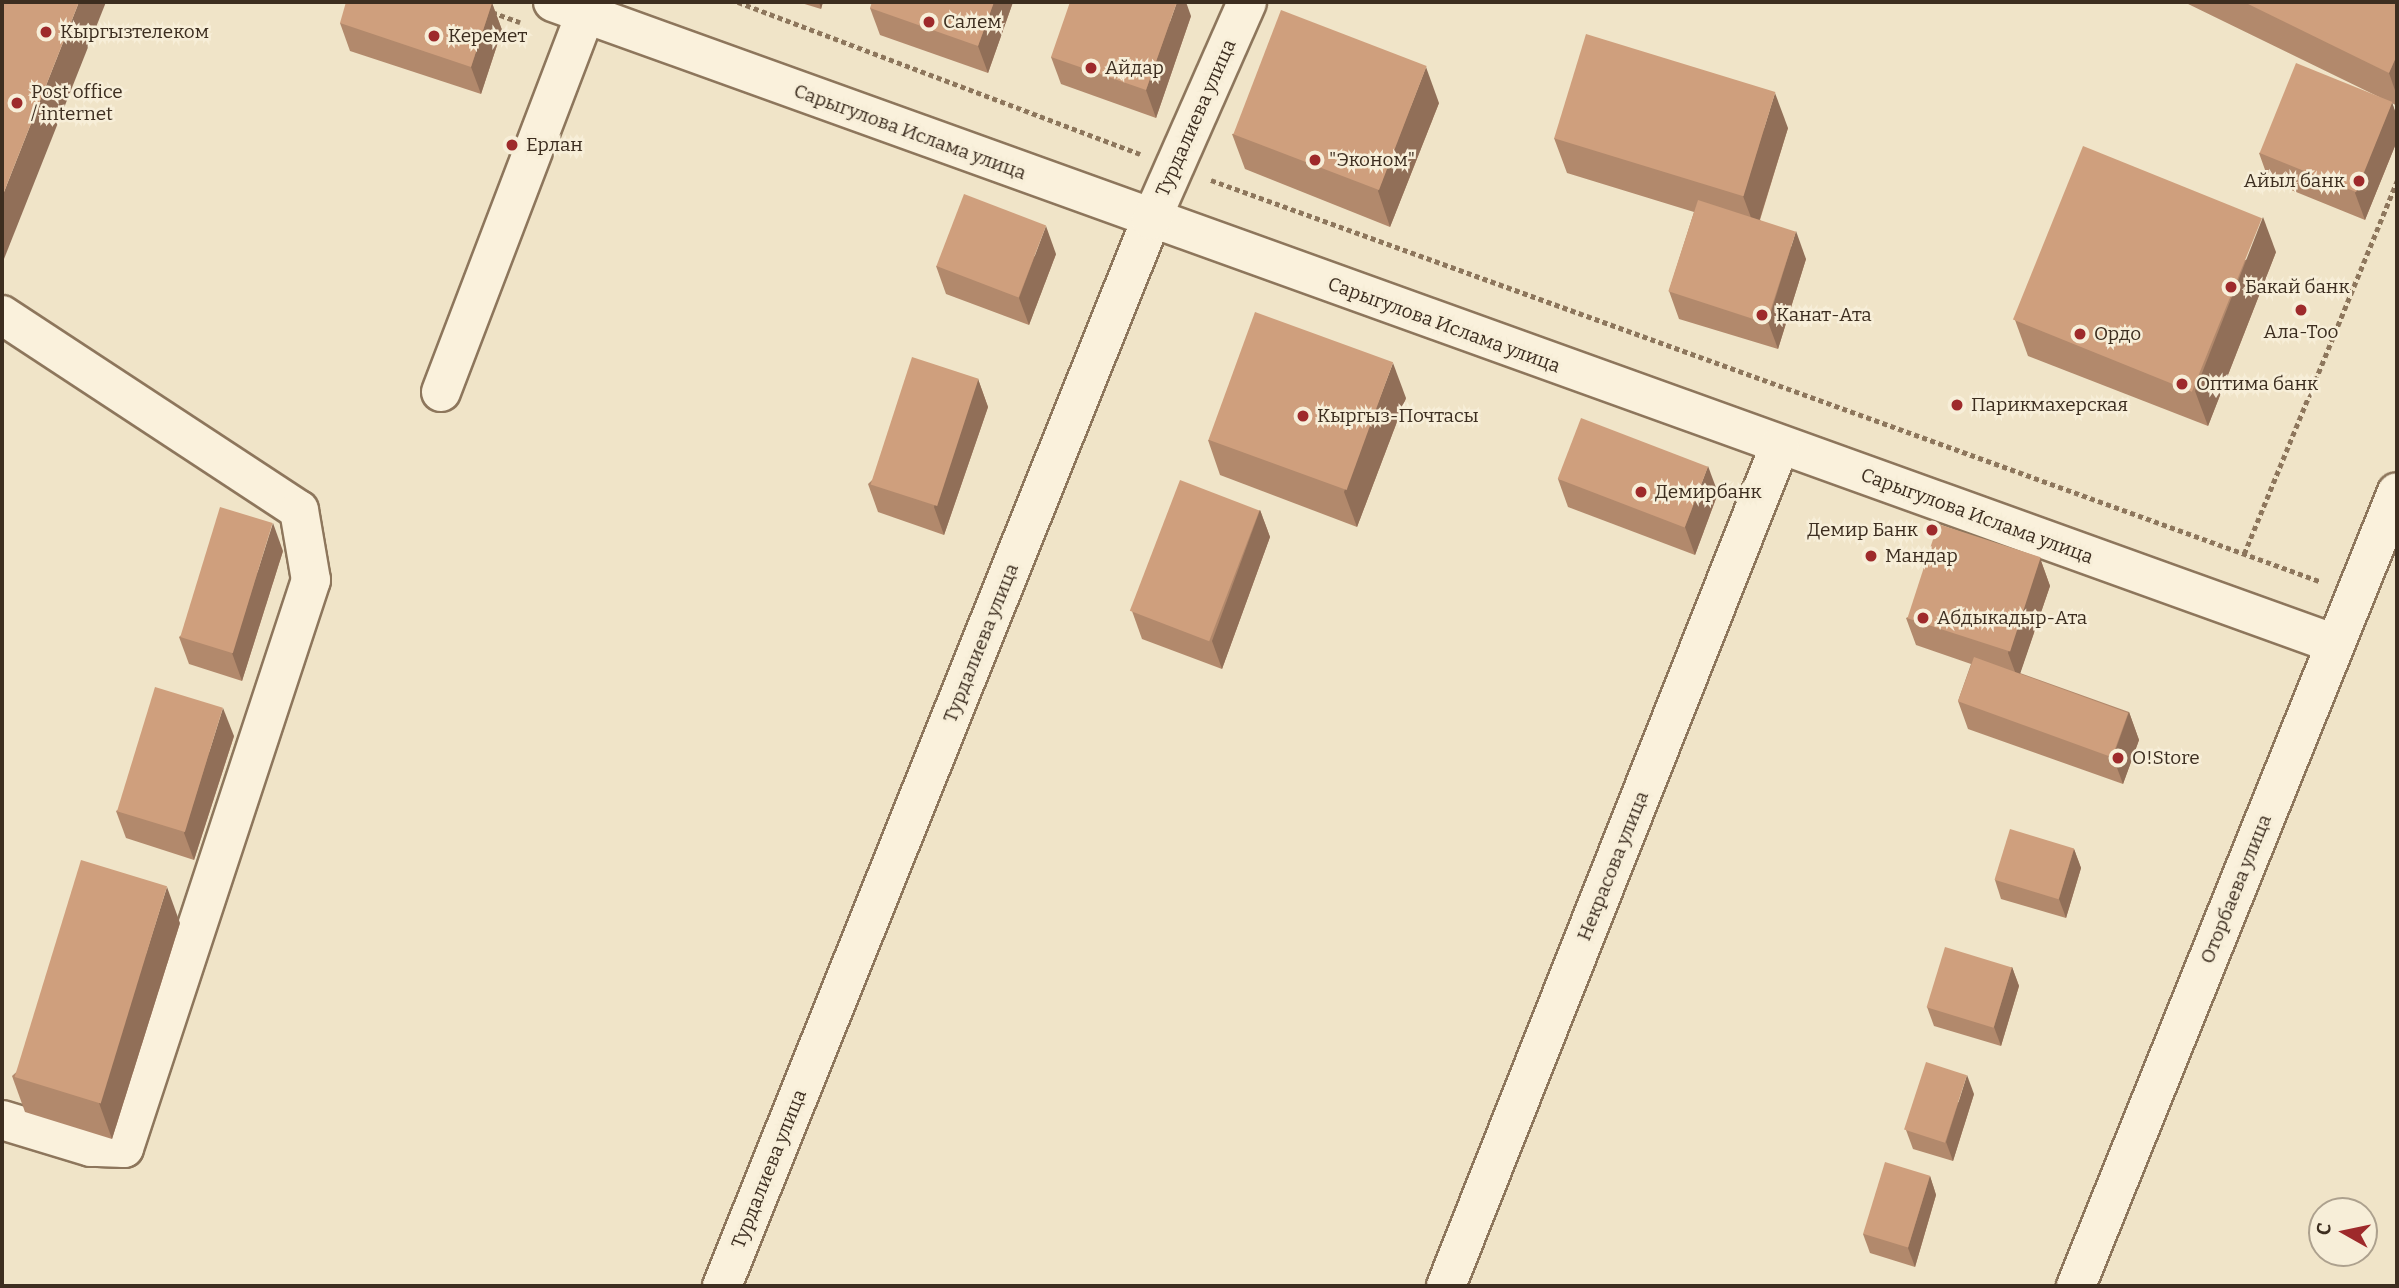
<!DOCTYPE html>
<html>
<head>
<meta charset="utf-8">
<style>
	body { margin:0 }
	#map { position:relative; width:2399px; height:1288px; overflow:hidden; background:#f0e4c8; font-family:Bitter,serif }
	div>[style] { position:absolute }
	.path>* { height:4.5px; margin-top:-2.25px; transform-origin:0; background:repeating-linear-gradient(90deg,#8d765c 0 5px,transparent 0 8.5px) }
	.roads { filter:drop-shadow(2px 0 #8d765c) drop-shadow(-2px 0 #8d765c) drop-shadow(0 2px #8d765c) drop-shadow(0 -2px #8d765c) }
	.minor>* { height:38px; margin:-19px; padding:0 19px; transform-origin:19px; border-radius:19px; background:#faf1dc }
	.wall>* { inset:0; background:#b2896c }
	.shaded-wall>* { inset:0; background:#916f58 }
	.building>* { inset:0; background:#cf9f7d; transform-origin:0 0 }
	.dots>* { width:19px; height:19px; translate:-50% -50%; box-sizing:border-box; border:4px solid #f7eed8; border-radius:50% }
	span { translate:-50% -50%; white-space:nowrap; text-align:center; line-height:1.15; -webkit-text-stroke:5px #f7eed8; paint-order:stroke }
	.poi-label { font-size:19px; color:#3d2e20 }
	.left { translate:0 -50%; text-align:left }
	.right { translate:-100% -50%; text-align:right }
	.street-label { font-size:19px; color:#3d2e20 }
	.frame { position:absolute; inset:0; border:4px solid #3d2e20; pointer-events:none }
	.north { position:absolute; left:2308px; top:1197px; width:70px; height:70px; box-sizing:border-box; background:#f7eed8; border:2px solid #ada18e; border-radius:50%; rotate:279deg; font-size:19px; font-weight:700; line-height:28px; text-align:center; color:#3d2e20 }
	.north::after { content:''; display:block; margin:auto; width:24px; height:32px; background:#9e2a2b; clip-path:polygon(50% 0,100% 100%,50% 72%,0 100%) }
</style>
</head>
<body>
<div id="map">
	<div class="path">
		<i style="left:738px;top:2px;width:430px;rotate:20.7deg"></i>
		<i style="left:492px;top:12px;width:30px;rotate:20deg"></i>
		<i style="left:1211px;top:180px;width:1181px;rotate:19.89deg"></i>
		<i style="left:2244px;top:554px;width:403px;rotate:-67.7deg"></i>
	</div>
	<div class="roads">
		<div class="minor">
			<i style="left:553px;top:2px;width:1894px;rotate:19.81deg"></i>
			<i style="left:2px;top:315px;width:355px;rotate:33.3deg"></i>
			<i style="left:299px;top:510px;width:71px;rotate:80.3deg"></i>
			<i style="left:311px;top:580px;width:598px;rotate:108.22deg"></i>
			<i style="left:124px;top:1148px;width:33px;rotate:-178deg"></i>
			<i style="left:91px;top:1147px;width:93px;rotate:-163.1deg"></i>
			<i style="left:441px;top:392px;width:404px;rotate:-69.1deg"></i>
			<i style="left:722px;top:1286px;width:1149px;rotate:-68.08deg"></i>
			<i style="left:1151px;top:220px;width:238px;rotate:-66.2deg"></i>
			<i style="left:1446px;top:1286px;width:905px;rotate:-68.34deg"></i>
			<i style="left:2076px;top:1286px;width:856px;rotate:-67.99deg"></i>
		</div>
	</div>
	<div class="wall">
		<i style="clip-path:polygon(798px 2px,823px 2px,821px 9px)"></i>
		<i style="clip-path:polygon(1013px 2px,988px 73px,880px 35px,870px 8px)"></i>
		<i style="clip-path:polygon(2184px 2px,2397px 2px,2397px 106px,2392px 103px,2397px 117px,2397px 141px,2365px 220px,2269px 181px,2259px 153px,2379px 97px)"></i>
		<i style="clip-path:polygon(492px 3px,502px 30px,481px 94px,350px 51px,340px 23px)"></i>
		<i style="clip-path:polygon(1191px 16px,1156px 118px,1061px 84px,1051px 57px)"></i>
		<i style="clip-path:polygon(1439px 103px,1390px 227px,1245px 169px,1232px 134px)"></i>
		<i style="clip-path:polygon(1788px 128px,1760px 220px,1806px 259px,1778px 349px,1679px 319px,1669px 291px,1694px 212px,1567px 173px,1554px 138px)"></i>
		<i style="clip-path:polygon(2276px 252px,2208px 426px,2028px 356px,2015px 320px)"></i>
		<i style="clip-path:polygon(1056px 254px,1029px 325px,946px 294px,936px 266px)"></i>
		<i style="clip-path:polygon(978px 379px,988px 407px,944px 535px,878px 512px,868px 484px)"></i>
		<i style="clip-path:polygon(1406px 398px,1357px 527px,1220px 475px,1208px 440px)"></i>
		<i style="clip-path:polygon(1558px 479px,1718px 493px,1695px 555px,1568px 507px)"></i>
		<i style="clip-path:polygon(1260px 510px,1270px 537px,1222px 669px,1142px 639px,1132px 611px)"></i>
		<i style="clip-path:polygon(283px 551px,242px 681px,189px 664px,179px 637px)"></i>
		<i style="clip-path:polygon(2040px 558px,2050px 586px,2020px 673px,2129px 712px,2139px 740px,2123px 784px,1968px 729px,1958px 701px,1971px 664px,1916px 645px,1906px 618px)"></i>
		<i style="clip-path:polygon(234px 736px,194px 860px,126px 838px,116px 811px)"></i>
		<i style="clip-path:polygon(2074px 849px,2081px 868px,2066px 918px,2001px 899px,1995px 880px)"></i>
		<i style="clip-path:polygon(180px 923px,112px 1139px,25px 1112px,12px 1076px)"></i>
		<i style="clip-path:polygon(2012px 967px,2019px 986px,2001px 1046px,1934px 1026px,1927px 1007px)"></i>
		<i style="clip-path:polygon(1974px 1094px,1953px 1161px,1913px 1149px,1906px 1130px)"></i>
		<i style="clip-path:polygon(1930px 1176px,1936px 1195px,1915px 1267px,1870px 1253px,1863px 1234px)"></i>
	</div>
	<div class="shaded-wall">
		<i style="clip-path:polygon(79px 2px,106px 2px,2px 264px,2px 197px)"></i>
		<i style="clip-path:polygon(819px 2px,823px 2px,821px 9px)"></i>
		<i style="clip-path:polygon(994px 2px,1013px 2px,988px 73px,978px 46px)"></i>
		<i style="clip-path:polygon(1177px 2px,1186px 2px,1191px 16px,1156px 118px,1146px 90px)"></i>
		<i style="clip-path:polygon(492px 3px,502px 30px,481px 94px,471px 67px)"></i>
		<i style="clip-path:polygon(2397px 55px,2397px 96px,2389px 73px)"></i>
		<i style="clip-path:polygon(1426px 67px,1439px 103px,1390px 227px,1378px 191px)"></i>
		<i style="clip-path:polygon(1775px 93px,1788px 128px,1756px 231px,1743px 196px)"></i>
		<i style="clip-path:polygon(2392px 102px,2397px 117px,2397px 141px,2365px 220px,2355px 193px)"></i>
		<i style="clip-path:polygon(2263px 217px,2276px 252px,2208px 426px,2195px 391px)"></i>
		<i style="clip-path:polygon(1046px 226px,1056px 254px,1029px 325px,1019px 298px)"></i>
		<i style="clip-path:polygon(1796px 231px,1806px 259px,1778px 349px,1768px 322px)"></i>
		<i style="clip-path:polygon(1393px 363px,1406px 398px,1357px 527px,1344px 492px)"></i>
		<i style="clip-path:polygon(978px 379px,988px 407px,944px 535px,934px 507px)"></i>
		<i style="clip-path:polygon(1708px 466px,1718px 493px,1695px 555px,1685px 527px)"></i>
		<i style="clip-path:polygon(1260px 510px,1270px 537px,1222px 669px,1212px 641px)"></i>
		<i style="clip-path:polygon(273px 523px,283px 551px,242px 681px,232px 653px)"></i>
		<i style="clip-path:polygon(2040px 558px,2050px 586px,2018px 680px,2008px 653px)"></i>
		<i style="clip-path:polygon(223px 708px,234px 736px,194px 860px,184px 833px)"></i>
		<i style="clip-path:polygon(2129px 712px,2139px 740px,2123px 784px,2113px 757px)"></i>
		<i style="clip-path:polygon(2074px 849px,2081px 868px,2066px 918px,2059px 899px)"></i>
		<i style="clip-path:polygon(167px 887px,180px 923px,112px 1139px,99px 1103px)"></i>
		<i style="clip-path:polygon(2012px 967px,2019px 986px,2001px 1046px,1994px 1027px)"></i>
		<i style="clip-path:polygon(1967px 1075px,1974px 1094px,1953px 1161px,1946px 1142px)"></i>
		<i style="clip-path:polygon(1930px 1176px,1936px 1195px,1915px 1267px,1908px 1248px)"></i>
	</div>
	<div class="building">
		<i style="clip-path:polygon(2px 2px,79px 2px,2px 197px)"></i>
		<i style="clip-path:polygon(346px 2px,489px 2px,492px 3px,471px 67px,340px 23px)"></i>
		<i style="clip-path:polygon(872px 2px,994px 2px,978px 46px,870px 8px)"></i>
		<i style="clip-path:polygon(1070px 2px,1177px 2px,1146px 90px,1051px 57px)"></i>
		<i style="clip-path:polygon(2244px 2px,2397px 2px,2397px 55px,2389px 73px)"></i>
		<i style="left:1281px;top:10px;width:156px;height:133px;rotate:21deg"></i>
		<i style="left:1586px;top:34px;width:198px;height:109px;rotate:17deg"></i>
		<i style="left:2296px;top:63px;width:104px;height:97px;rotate:22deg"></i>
		<i style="left:2083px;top:146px;width:193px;height:187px;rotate:22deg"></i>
		<i style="left:964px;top:194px;width:88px;height:77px;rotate:21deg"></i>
		<i style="left:1698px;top:200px;width:103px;height:96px;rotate:18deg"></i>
		<i style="left:1255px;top:312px;width:147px;height:136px;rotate:20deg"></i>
		<i style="left:912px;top:357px;width:70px;height:134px;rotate:18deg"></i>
		<i style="left:1581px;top:418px;width:136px;height:65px;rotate:21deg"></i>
		<i style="left:1180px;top:480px;width:85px;height:140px;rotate:21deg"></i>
		<i style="left:220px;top:507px;width:55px;height:136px;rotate:17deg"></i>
		<i style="left:1938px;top:524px;width:108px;height:99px;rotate:18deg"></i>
		<i style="left:1974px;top:657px;width:164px;height:47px;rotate:20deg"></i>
		<i style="left:155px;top:687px;width:71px;height:130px;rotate:17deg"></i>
		<i style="left:2010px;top:829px;width:67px;height:53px;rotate:17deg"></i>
		<i style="left:81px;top:860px;width:90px;height:227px;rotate:17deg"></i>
		<i style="left:1945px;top:947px;width:70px;height:63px;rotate:17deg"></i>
		<i style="left:1926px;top:1062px;width:43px;height:71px;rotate:18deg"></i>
		<i style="left:1885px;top:1162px;width:47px;height:75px;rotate:17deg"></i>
	</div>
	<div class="dots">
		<i style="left:929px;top:22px;background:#9e2a2b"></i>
		<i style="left:46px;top:32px;background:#9e2a2b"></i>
		<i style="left:434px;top:36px;background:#9e2a2b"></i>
		<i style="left:1091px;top:68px;background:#9e2a2b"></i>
		<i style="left:17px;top:103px;background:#9e2a2b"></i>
		<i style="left:512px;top:145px;background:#9e2a2b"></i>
		<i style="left:1315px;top:160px;background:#9e2a2b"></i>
		<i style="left:2359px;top:181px;background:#9e2a2b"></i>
		<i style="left:2231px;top:287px;background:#9e2a2b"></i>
		<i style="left:2301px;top:310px;background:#9e2a2b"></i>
		<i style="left:1762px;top:315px;background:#9e2a2b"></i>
		<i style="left:2080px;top:334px;background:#9e2a2b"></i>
		<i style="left:2182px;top:384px;background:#9e2a2b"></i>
		<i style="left:1957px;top:405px;background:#9e2a2b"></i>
		<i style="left:1303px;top:416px;background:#9e2a2b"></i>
		<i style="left:1641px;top:492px;background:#9e2a2b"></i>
		<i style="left:1932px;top:530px;background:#9e2a2b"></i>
		<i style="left:1871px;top:556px;background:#9e2a2b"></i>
		<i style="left:1923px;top:618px;background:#9e2a2b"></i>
		<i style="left:2118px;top:758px;background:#9e2a2b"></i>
	</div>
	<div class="poi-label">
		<span class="left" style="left:943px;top:22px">Салем</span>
		<span class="left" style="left:60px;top:32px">Кыргызтелеком</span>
		<span class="left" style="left:448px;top:36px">Керемет</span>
		<span class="left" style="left:1105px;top:68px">Айдар</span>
		<span class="left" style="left:31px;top:103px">Post office<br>/ internet</span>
		<span class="left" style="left:526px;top:145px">Ерлан</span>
		<span class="left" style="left:1329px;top:160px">"Эконом"</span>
		<span class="right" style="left:2345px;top:181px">Айыл банк</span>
		<span class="left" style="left:2245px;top:287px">Бакай банк</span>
		<span class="left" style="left:1776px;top:315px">Канат-Ата</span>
		<span style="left:2301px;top:332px">Ала-Тоо</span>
		<span class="left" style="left:2094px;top:334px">Ордо</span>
		<span class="left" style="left:2196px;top:384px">Оптима банк</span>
		<span class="left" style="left:1971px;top:405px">Парикмахерская</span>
		<span class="left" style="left:1317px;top:416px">Кыргыз-Почтасы</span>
		<span class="left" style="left:1655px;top:492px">Демирбанк</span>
		<span class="right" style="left:1918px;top:530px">Демир Банк</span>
		<span class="left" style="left:1885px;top:556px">Мандар</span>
		<span class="left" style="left:1937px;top:618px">Абдыкадыр-Ата</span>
		<span class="left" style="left:2132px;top:758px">O!Store</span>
	</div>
	<div class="street-label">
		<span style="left:1196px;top:118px;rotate:-66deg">Турдалиева улица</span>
		<span style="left:910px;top:132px;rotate:20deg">Сарыгулова Ислама улица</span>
		<span style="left:1444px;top:325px;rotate:20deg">Сарыгулова Ислама улица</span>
		<span style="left:1977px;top:516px;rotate:20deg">Сарыгулова Ислама улица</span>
		<span style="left:981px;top:643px;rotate:-68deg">Турдалиева улица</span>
		<span style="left:1613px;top:866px;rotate:-68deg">Некрасова улица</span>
		<span style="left:2236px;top:889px;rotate:-68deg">Оторбаева улица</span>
		<span style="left:769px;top:1169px;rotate:-68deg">Турдалиева улица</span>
	</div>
	<div class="frame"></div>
	<div class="north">С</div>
</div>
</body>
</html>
